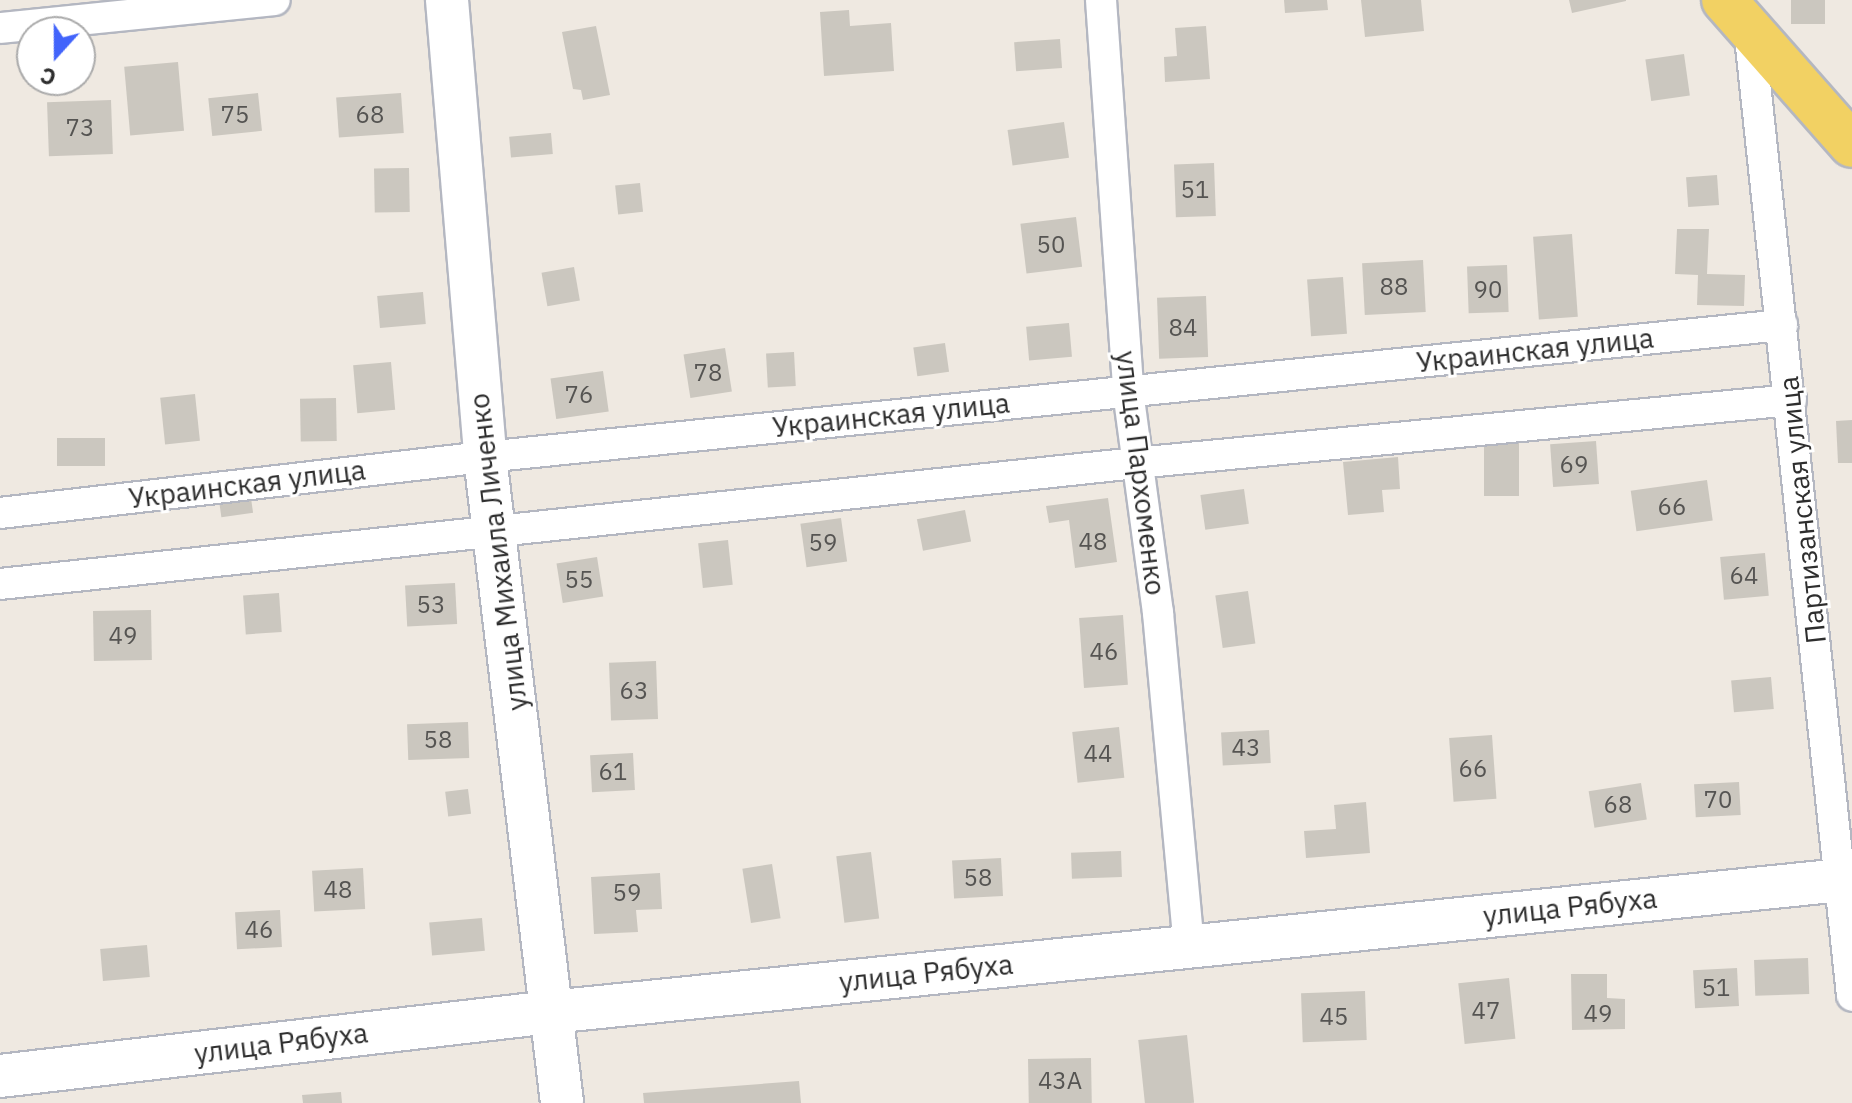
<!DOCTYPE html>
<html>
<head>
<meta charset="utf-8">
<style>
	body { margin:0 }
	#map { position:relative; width:1852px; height:1103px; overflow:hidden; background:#efe9e1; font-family:"IBM Plex Sans",sans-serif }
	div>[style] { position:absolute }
	.building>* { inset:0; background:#cbc7bf; transform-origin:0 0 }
	.roads { filter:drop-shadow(2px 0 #b4b7c1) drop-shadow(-2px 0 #b4b7c1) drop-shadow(0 2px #b4b7c1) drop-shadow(0 -2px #b4b7c1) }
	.street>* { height:30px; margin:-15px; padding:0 15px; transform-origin:15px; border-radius:15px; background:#fff }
	.secondary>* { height:42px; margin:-21px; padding:0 21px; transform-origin:21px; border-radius:21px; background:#fff }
	.primary>* { height:44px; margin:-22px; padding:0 22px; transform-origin:22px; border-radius:22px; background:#f2d163 }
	span { translate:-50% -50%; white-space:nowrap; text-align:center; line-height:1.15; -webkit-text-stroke:6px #fff; paint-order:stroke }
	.number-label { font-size:24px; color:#555452 }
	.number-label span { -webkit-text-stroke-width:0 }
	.street-label { font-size:28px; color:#2e2e2e }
	.north { position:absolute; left:16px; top:16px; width:80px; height:80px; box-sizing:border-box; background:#fff; border:2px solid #ababab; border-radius:50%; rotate:201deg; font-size:22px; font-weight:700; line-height:32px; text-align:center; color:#2e2e2e }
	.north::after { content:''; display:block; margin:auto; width:28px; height:36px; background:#4264fb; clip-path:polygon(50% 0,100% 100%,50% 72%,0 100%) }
</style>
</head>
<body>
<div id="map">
	<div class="building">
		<i style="clip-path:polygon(1284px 0,1327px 0,1328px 10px,1285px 13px)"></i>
		<i style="clip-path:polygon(1361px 0,1421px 0,1424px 31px,1365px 37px)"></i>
		<i style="clip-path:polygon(1569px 0,1626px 0,1626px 1px,1572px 13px)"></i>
		<i style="left:1791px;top:0;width:34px;height:24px"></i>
		<i style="clip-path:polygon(849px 10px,850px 26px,891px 23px,894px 71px,824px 76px,820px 12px)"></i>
		<i style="clip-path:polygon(596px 26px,610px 95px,583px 100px,581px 90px,573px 89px,562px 32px)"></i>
		<i style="clip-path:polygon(1206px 26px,1210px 79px,1165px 82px,1164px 57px,1177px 56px,1175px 28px)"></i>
		<i style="left:1060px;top:39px;width:29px;height:46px;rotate:86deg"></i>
		<i style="left:1684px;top:54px;width:42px;height:39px;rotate:82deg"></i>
		<i style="left:178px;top:62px;width:69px;height:54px;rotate:85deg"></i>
		<i style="left:258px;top:93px;width:38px;height:50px;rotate:84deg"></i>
		<i style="left:401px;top:93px;width:40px;height:65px;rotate:86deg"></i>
		<i style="left:111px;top:100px;width:54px;height:64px;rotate:88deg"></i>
		<i style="left:1064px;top:122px;width:36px;height:57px;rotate:82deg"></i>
		<i style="left:551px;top:133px;width:21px;height:42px;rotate:85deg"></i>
		<i style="left:1214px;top:163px;width:53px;height:40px;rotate:88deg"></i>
		<i style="left:409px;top:168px;width:44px;height:35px;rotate:89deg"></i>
		<i style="left:1717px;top:175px;width:30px;height:31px;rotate:86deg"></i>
		<i style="left:640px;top:183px;width:29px;height:25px;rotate:84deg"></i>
		<i style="left:1076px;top:217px;width:50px;height:56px;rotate:83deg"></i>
		<i style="clip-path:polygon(1677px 229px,1709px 229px,1707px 274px,1745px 275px,1744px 306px,1697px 305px,1698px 275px,1675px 274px)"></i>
		<i style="left:1572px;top:234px;width:83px;height:39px;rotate:86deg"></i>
		<i style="left:1423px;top:260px;width:52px;height:61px;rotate:87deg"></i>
		<i style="left:1507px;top:265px;width:47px;height:40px;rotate:88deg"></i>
		<i style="left:574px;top:267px;width:34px;height:33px;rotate:80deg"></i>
		<i style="left:1343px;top:277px;width:57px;height:36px;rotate:86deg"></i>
		<i style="left:423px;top:292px;width:32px;height:46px;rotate:85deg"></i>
		<i style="left:1206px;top:296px;width:61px;height:49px;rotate:88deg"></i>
		<i style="left:1069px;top:323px;width:34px;height:43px;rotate:85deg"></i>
		<i style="left:945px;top:343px;width:29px;height:32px;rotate:82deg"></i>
		<i style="left:725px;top:348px;width:44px;height:42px;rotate:81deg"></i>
		<i style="left:794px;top:352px;width:34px;height:28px;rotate:87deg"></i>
		<i style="left:391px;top:362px;width:48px;height:38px;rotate:85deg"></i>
		<i style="left:603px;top:371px;width:41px;height:53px;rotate:82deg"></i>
		<i style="left:195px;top:394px;width:47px;height:35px;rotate:84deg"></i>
		<i style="left:336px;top:398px;width:43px;height:36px;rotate:89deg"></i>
		<i style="clip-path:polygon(1852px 420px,1852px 463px,1838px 463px,1836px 421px)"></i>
		<i style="left:57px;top:438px;width:48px;height:28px"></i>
		<i style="left:1596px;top:441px;width:43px;height:46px;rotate:86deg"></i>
		<i style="left:1484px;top:442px;width:35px;height:54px"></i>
		<i style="clip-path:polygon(1398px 457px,1400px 489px,1382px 490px,1384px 512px,1348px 515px,1343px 462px)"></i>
		<i style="left:1707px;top:480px;width:41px;height:77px;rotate:82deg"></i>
		<i style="left:1244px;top:489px;width:35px;height:44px;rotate:82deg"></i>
		<i style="left:251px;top:498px;width:15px;height:32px;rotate:82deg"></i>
		<i style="clip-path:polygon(1108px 498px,1117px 562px,1075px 568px,1069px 520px,1049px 523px,1046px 506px)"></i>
		<i style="left:965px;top:510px;width:32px;height:49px;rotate:79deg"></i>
		<i style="left:841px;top:518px;width:44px;height:41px;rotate:82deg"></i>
		<i style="left:728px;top:540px;width:45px;height:30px;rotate:84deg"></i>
		<i style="left:1765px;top:553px;width:43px;height:45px;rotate:85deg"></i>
		<i style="left:597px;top:557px;width:40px;height:41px;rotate:81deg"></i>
		<i style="left:455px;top:583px;width:41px;height:50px;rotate:87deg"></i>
		<i style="left:1248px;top:591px;width:53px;height:33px;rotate:82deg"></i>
		<i style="left:279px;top:593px;width:39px;height:36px;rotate:86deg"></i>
		<i style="left:151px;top:610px;width:50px;height:58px;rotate:89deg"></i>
		<i style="left:1123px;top:615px;width:70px;height:44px;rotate:86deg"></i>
		<i style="left:656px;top:661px;width:58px;height:47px;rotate:88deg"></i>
		<i style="left:1771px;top:677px;width:32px;height:40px;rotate:85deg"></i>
		<i style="left:468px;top:722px;width:36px;height:61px;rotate:88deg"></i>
		<i style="left:1119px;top:727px;width:51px;height:47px;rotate:84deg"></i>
		<i style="left:1269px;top:730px;width:33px;height:48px;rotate:87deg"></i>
		<i style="left:1492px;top:735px;width:64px;height:43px;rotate:86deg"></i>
		<i style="left:633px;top:753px;width:37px;height:43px;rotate:87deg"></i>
		<i style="left:1739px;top:782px;width:33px;height:45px;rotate:87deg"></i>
		<i style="left:1641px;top:783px;width:37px;height:53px;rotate:81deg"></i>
		<i style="left:468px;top:789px;width:25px;height:23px;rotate:83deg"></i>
		<i style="clip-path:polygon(1366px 802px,1370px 853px,1306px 858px,1304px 831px,1336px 829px,1334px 805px)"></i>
		<i style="left:1121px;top:851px;width:26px;height:50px;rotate:88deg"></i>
		<i style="left:871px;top:852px;width:67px;height:35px;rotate:83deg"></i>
		<i style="left:1001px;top:858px;width:38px;height:49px;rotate:87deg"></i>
		<i style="left:772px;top:864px;width:55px;height:30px;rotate:81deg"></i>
		<i style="left:363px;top:868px;width:41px;height:51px;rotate:87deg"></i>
		<i style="clip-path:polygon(660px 873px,662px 909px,636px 910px,638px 932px,594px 934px,591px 877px)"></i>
		<i style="left:280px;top:910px;width:37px;height:45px;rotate:87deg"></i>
		<i style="left:482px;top:918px;width:33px;height:53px;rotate:85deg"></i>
		<i style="left:147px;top:945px;width:32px;height:47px;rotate:85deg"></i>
		<i style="left:1808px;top:958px;width:36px;height:54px;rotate:88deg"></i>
		<i style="left:1737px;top:968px;width:38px;height:44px;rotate:87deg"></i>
		<i style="clip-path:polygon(1571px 974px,1607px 974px,1607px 998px,1625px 999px,1625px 1029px,1572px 1030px)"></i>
		<i style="left:1509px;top:978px;width:61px;height:51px;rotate:84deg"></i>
		<i style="left:1365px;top:991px;width:49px;height:64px;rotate:88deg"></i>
		<i style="left:1187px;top:1035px;width:68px;height:49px;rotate:84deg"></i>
		<i style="left:1091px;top:1058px;width:45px;height:63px;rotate:89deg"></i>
		<i style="clip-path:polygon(799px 1081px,801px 1103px,644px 1103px,643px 1093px)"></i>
		<i style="clip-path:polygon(341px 1092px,342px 1103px,303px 1103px,302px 1095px)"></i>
	</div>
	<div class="roads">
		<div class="street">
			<i style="left:1101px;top:0;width:392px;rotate:86deg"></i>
			<i style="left:1128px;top:391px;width:224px;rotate:82.3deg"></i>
			<i style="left:1158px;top:613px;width:333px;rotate:84.7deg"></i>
			<i style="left:1749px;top:27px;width:974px;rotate:83.93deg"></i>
			<i style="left:0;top:28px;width:276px;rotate:-5.8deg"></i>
			<i style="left:0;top:513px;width:488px;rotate:-6.6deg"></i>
			<i style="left:485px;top:457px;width:1304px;rotate:-5.81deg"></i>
			<i style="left:0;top:584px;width:1142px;rotate:-6.08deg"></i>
			<i style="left:1136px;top:463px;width:658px;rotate:-5.49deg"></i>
		</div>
		<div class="secondary">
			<i style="left:447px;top:0;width:459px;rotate:85.2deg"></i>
			<i style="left:485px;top:457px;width:651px;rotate:83.2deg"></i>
			<i style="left:0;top:1076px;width:555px;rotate:-6.63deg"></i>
			<i style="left:551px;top:1012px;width:1308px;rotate:-5.84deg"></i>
		</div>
		<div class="primary">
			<i style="left:1724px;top:0;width:193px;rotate:48.6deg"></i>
		</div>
	</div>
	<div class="number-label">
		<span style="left:235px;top:115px">75</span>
		<span style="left:370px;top:115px">68</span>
		<span style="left:80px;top:128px">73</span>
		<span style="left:1195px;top:190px">51</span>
		<span style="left:1051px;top:245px">50</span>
		<span style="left:1394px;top:287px">88</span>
		<span style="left:1488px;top:290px">90</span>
		<span style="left:1183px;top:328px">84</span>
		<span style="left:708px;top:373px">78</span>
		<span style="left:579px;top:395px">76</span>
		<span style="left:1574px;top:465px">69</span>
		<span style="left:1672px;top:507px">66</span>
		<span style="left:1093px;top:542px">48</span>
		<span style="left:823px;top:543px">59</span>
		<span style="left:1744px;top:576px">64</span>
		<span style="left:579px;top:580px">55</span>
		<span style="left:431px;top:605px">53</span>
		<span style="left:123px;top:636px">49</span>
		<span style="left:1104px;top:652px">46</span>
		<span style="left:634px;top:691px">63</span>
		<span style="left:438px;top:740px">58</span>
		<span style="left:1246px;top:748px">43</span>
		<span style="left:1098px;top:754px">44</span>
		<span style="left:1473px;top:769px">66</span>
		<span style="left:613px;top:772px">61</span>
		<span style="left:1718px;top:800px">70</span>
		<span style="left:1618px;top:805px">68</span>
		<span style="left:978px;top:878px">58</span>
		<span style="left:338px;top:890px">48</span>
		<span style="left:627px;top:893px">59</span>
		<span style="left:259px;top:930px">46</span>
		<span style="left:1716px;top:988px">51</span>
		<span style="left:1486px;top:1011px">47</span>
		<span style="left:1598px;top:1014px">49</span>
		<span style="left:1334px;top:1017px">45</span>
		<span style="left:1060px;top:1081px">43А</span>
	</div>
	<div class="street-label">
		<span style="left:1535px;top:350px;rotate:-6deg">Украинская улица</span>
		<span style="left:891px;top:415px;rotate:-6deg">Украинская улица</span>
		<span style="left:1141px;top:473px;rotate:83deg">улица Пархоменко</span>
		<span style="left:247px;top:484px;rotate:-7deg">Украинская улица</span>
		<span style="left:1802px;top:510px;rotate:-96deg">Партизанская улица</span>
		<span style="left:498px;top:552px;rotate:-97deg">улица Михаила Личенко</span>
		<span style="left:1570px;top:907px;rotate:-6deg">улица Рябуха</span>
		<span style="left:926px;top:973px;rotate:-6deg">улица Рябуха</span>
		<span style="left:281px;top:1043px;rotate:-7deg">улица Рябуха</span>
	</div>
	<div class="north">С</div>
</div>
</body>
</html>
